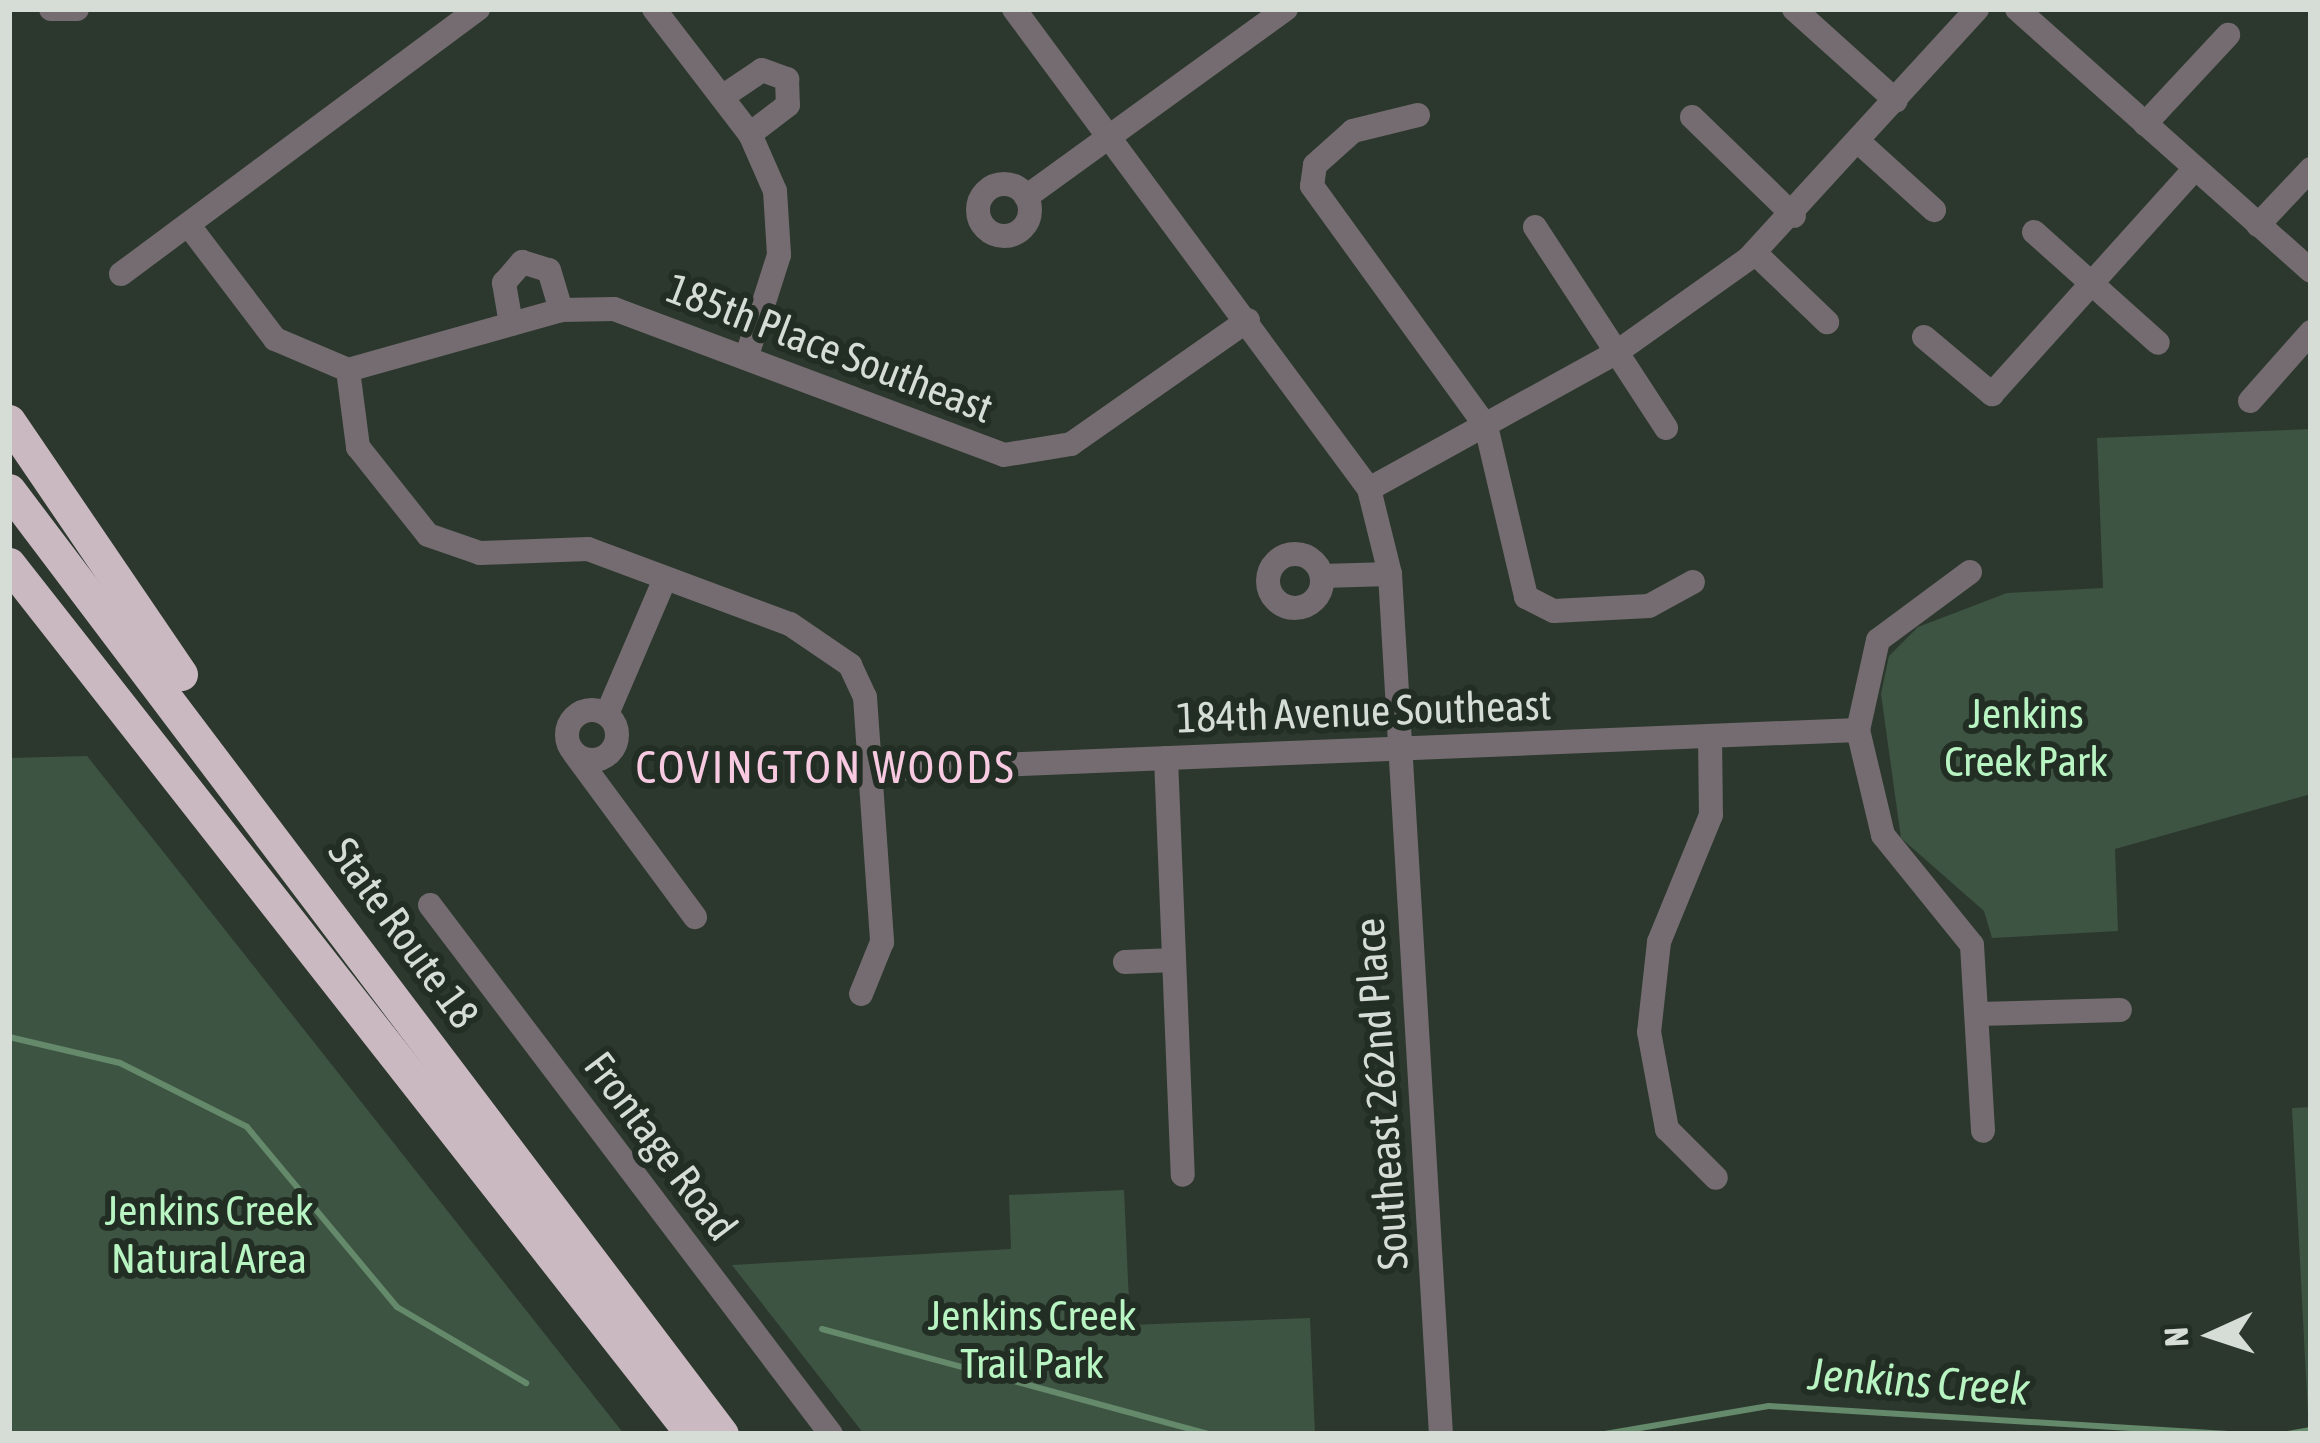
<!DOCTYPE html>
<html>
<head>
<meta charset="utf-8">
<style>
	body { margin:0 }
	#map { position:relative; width:2320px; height:1443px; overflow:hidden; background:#2c382e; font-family:"Asap Condensed",sans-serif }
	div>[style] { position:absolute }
	.green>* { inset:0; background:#3e5442 }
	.stream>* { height:6px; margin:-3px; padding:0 3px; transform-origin:3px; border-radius:3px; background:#64896b }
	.minor>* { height:24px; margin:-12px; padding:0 12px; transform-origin:12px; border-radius:12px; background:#746c70 }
	.minor>.ring { margin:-12px; padding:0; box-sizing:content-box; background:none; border:24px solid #746c70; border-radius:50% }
	.highway>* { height:33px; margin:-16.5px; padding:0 16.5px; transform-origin:16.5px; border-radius:16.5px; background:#cbb9c2 }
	span { translate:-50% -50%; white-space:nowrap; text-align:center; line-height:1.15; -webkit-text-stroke:12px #222e24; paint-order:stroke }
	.street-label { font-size:42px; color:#d6ddd7 }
	.park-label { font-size:42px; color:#b8f5c3 }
	.neighbourhood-label { font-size:45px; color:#f8cae2; letter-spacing:3px }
	.water-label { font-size:45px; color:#b8f4c2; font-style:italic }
	.frame { position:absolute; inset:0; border:12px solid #d6ddd7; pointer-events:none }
	.north { position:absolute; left:2152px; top:1275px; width:120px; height:120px; -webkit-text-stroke:9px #222e24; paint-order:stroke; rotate:267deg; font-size:33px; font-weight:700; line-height:48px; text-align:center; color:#d6ddd7 }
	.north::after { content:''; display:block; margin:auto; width:42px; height:54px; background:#d6ddd7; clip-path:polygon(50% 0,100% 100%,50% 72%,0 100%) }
</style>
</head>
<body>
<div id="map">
	<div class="green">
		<i style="clip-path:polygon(2311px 429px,2311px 794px,2115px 849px,2118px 931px,1992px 938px,1984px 911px,1901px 838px,1881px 694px,1889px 656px,1918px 627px,2007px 593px,2103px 588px,2097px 438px)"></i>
		<i style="clip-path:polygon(87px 756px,165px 854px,624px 1434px,9px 1434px,9px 758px)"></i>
		<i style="clip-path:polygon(2311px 1107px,2311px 1434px,2309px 1434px,2292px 1108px)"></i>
		<i style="clip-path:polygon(1124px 1190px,1130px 1325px,1310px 1318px,1315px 1434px,864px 1434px,732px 1265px,1011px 1249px,1009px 1195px)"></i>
	</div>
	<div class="stream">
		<i style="left:9px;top:1037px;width:114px;rotate:13.2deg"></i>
		<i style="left:120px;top:1063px;width:142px;rotate:26.7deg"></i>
		<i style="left:247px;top:1127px;width:234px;rotate:50.2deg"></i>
		<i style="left:397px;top:1307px;width:150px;rotate:30.5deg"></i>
		<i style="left:822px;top:1329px;width:400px;rotate:15.2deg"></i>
		<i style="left:1605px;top:1434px;width:166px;rotate:-9.7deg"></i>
		<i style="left:1769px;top:1406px;width:464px;rotate:3.5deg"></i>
		<i style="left:2288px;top:1434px;width:23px;rotate:-10deg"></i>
	</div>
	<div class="minor">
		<i style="left:51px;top:9px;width:26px"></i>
		<i style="left:654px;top:9px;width:158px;rotate:52.5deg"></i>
		<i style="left:750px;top:134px;width:62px;rotate:66.3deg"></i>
		<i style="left:775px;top:191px;width:64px;rotate:86.4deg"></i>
		<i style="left:779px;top:255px;width:105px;rotate:107.7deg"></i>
		<i style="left:1014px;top:9px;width:597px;rotate:53.51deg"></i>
		<i style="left:1369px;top:489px;width:88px;rotate:76.1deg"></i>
		<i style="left:1390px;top:574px;width:862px;rotate:86.61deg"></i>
		<i style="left:1794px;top:9px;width:137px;rotate:42deg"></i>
		<i style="left:2017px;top:9px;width:394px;rotate:41.7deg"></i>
		<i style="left:722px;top:97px;width:48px;rotate:-34deg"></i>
		<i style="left:762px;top:70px;width:27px;rotate:20deg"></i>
		<i style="left:787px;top:79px;width:26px;rotate:88deg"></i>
		<i style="left:788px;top:105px;width:48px;rotate:142.7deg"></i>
		<i style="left:1418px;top:115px;width:67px;rotate:166.2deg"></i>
		<i style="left:1353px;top:131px;width:51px;rotate:138.2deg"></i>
		<i style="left:1315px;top:165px;width:21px;rotate:98deg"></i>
		<i style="left:1312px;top:186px;width:296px;rotate:54.1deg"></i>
		<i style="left:1486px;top:426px;width:176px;rotate:76.8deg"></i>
		<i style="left:1526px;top:597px;width:31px;rotate:27deg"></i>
		<i style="left:1554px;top:611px;width:95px;rotate:-3deg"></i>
		<i style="left:1649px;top:606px;width:50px;rotate:-28.6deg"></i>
		<i style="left:1692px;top:117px;width:142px;rotate:44.1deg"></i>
		<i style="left:2145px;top:124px;width:122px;rotate:-47deg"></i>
		<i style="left:1860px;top:143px;width:100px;rotate:42.2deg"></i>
		<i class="ring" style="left:978px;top:184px;width:28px;height:28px"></i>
		<i style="left:1026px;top:197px;width:321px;rotate:-35.9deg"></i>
		<i style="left:2258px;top:225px;width:77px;rotate:-46.6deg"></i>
		<i style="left:190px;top:227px;width:141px;rotate:52.8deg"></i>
		<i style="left:275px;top:339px;width:79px;rotate:23deg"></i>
		<i style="left:348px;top:370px;width:78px;rotate:82.6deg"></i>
		<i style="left:358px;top:447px;width:112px;rotate:51.5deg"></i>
		<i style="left:428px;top:535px;width:55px;rotate:19.1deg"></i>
		<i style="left:480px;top:553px;width:108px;rotate:-2.1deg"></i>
		<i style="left:588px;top:549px;width:215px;rotate:20.4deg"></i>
		<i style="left:790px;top:624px;width:73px;rotate:34.3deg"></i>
		<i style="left:850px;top:665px;width:35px;rotate:65deg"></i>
		<i style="left:865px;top:697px;width:246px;rotate:86deg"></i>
		<i style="left:882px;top:942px;width:56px;rotate:112deg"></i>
		<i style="left:1535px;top:227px;width:240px;rotate:56.9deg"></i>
		<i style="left:2034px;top:232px;width:166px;rotate:41.8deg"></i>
		<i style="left:1755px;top:253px;width:100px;rotate:43.8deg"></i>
		<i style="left:121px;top:274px;width:445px;rotate:-36.6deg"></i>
		<i style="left:511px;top:324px;width:42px;rotate:-99.7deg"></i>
		<i style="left:504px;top:283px;width:28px;rotate:-49deg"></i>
		<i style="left:522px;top:262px;width:28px;rotate:17deg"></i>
		<i style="left:549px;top:270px;width:42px;rotate:73.3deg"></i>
		<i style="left:1924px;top:337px;width:89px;rotate:40deg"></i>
		<i style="left:1992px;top:394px;width:302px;rotate:-48deg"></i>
		<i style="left:348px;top:370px;width:221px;rotate:-15.7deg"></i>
		<i style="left:561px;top:310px;width:53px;rotate:-1.1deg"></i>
		<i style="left:614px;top:309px;width:416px;rotate:20.5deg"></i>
		<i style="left:1004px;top:455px;width:68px;rotate:-9.3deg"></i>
		<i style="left:1071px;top:444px;width:216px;rotate:-35deg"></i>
		<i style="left:2250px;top:401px;width:92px;rotate:-48.5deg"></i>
		<i style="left:1369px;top:489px;width:283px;rotate:-28.9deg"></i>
		<i style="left:1617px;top:352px;width:161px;rotate:-35.4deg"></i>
		<i style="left:1748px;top:259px;width:339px;rotate:-47.5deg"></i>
		<i class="ring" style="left:1268px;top:554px;width:30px;height:30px"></i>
		<i style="left:1970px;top:572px;width:114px;rotate:143.5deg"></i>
		<i style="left:1878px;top:640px;width:92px;rotate:102.5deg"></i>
		<i style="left:1858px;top:730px;width:108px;rotate:76.6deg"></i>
		<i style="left:1883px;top:835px;width:141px;rotate:51deg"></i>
		<i style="left:1972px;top:945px;width:186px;rotate:86.6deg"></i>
		<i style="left:1322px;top:576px;width:68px;rotate:-1.7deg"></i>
		<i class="ring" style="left:567px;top:710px;width:26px;height:26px"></i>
		<i style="left:607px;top:714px;width:147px;rotate:-66.8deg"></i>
		<i style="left:1710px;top:736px;width:79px;rotate:89.3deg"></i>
		<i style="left:1711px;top:815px;width:137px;rotate:112.3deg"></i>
		<i style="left:1659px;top:942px;width:91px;rotate:96.3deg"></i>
		<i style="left:1649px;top:1032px;width:99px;rotate:79.5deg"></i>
		<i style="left:1667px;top:1129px;width:69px;rotate:45deg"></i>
		<i style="left:574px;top:753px;width:204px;rotate:53.6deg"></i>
		<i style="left:1166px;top:758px;width:417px;rotate:87.7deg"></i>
		<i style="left:873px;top:770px;width:986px;rotate:-2.33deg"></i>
		<i style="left:430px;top:905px;width:664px;rotate:52.84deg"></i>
		<i style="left:1125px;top:962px;width:49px;rotate:-2.3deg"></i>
		<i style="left:1979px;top:1014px;width:141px;rotate:-1.6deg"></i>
	</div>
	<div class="highway">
		<i style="left:9px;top:421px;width:306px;rotate:55.8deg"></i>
		<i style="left:9px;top:490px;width:1183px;rotate:52.94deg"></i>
		<i style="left:9px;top:564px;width:1106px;rotate:51.87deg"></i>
	</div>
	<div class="street-label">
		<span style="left:830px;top:348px;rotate:21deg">185th Place Southeast</span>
		<span style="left:1364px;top:711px;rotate:-2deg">184th Avenue Southeast</span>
		<span style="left:404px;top:933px;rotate:54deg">State Route 18</span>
		<span style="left:1381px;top:1094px;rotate:-94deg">Southeast 262nd Place</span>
		<span style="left:661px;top:1146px;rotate:53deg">Frontage Road</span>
	</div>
	<div class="park-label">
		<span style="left:2026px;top:737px">Jenkins<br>Creek Park</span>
		<span style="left:209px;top:1234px">Jenkins Creek<br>Natural Area</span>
		<span style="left:1032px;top:1339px">Jenkins Creek<br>Trail Park</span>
	</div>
	<div class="neighbourhood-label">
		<span style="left:826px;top:768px">COVINGTON WOODS</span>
	</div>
	<div class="water-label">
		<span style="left:1919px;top:1382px;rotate:4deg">Jenkins Creek</span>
	</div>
	<div class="frame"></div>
	<div class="north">N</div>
</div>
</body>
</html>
